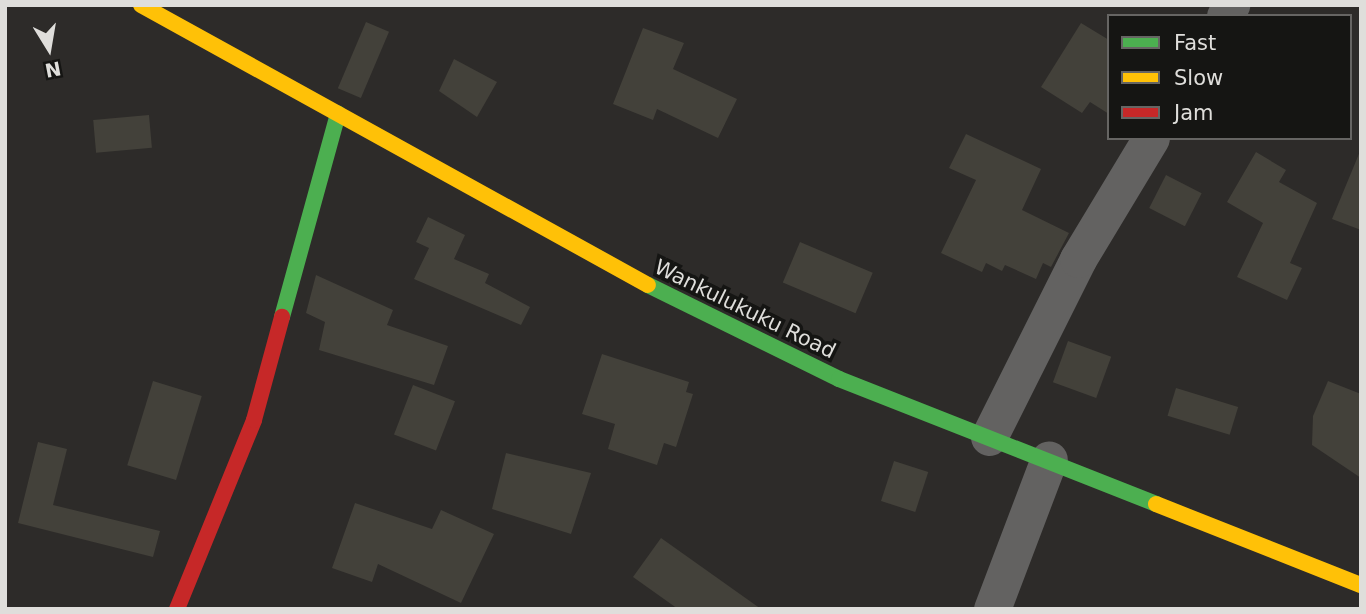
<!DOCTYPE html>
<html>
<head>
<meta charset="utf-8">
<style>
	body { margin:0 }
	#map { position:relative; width:1366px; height:614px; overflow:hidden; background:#2d2b29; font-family:"DejaVu Sans",sans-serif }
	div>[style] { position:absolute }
	.building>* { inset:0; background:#43413a; transform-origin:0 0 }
	.street>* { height:37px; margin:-18.5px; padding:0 18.5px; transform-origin:18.5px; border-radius:18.5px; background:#636261 }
	.fast>* { height:16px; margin:-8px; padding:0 8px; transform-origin:8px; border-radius:8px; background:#4caf50 }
	.slow>* { height:16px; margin:-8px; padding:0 8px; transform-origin:8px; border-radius:8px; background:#ffc107 }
	.jam>* { height:16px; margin:-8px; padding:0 8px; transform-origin:8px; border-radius:8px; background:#c62828 }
	span { translate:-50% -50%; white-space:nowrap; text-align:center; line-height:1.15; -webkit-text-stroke:7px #151513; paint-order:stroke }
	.street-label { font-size:21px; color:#dfdedb }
	.frame { position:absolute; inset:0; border:7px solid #dfdedb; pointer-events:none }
	.legend { position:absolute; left:1107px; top:14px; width:245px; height:126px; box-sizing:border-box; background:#151513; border:2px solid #666563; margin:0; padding:9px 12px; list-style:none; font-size:21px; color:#dfdedb }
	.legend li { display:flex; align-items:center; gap:14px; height:35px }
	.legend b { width:35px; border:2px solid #666563 }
	.north { position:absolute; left:14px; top:14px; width:70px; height:70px; -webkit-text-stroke:5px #151513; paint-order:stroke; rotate:169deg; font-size:19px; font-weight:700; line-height:28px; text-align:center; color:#dfdedb }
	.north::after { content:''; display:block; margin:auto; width:24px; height:32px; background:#dfdedb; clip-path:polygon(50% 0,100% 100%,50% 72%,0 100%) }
</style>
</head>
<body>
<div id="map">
	<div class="building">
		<i style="left:366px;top:22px;width:25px;height:72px;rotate:23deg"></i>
		<i style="clip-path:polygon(1081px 23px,1109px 40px,1109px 114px,1090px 102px,1082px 113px,1041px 87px)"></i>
		<i style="clip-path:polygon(643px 28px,684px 43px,673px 69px,737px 99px,718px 138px,657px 109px,653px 120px,613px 104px)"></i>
		<i style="clip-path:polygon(454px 59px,497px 82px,477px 117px,439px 91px)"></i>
		<i style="left:149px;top:115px;width:33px;height:56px;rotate:85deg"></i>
		<i style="clip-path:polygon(966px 134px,1041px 169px,1022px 210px,1069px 233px,1051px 267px,1043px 263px,1036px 279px,1005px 265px,1002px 271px,986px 263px,982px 272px,941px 253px,976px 180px,949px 168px)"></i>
		<i style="clip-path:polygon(1361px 149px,1361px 230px,1332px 219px)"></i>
		<i style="clip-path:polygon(1256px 152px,1286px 170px,1279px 182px,1317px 203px,1290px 263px,1302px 268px,1287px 300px,1237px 277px,1263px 223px,1227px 202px)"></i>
		<i style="left:1166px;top:175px;width:40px;height:37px;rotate:27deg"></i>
		<i style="clip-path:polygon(428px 217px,465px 235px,454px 259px,489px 274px,485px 283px,530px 307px,521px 325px,414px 279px,429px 248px,416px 242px)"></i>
		<i style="left:800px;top:242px;width:79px;height:44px;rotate:23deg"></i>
		<i style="clip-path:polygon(316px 275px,393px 310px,387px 325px,448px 346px,434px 385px,319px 350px,325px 322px,306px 313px)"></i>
		<i style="left:1068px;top:341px;width:46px;height:44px;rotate:20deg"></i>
		<i style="clip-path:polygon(602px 354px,689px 382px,686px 392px,693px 394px,676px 447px,664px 443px,657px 465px,608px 449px,615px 424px,582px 414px)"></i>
		<i style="left:153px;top:381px;width:51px;height:88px;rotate:17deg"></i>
		<i style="clip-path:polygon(1328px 381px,1361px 394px,1361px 478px,1312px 445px,1313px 416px)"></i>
		<i style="left:413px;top:385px;width:45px;height:53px;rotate:21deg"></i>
		<i style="left:1176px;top:388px;width:65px;height:29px;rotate:17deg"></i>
		<i style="clip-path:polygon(38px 442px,67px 449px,53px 505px,160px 531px,153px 557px,18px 523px)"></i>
		<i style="clip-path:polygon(506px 453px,591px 473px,571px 534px,492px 509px)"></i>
		<i style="left:894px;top:461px;width:36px;height:42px;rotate:18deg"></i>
		<i style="clip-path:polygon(355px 503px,432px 529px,441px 510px,494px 534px,461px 603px,378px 564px,372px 582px,332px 568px)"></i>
		<i style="clip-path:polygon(661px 538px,761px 609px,678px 609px,633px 577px)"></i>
	</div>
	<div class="street">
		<i style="left:1225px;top:16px;width:13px;rotate:-61deg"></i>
		<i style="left:989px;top:437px;width:199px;rotate:-63.4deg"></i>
		<i style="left:1078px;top:259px;width:141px;rotate:-58.9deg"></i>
		<i style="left:992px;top:609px;width:160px;rotate:-69.2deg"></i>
	</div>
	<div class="fast">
		<i style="left:648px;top:285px;width:213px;rotate:26.2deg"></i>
		<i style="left:839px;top:379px;width:341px;rotate:21.5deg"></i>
		<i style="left:282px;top:317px;width:211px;rotate:-74.6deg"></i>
	</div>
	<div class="slow">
		<i style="left:141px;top:5px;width:579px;rotate:28.91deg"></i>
		<i style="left:1156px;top:504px;width:220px;rotate:21.6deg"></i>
	</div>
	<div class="jam">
		<i style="left:177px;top:609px;width:204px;rotate:-67.8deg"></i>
		<i style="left:254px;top:420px;width:107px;rotate:-74.8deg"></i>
	</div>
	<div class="street-label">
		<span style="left:745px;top:309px;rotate:26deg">Wankulukuku Road</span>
	</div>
	<div class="frame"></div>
	<ul class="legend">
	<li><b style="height:9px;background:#4caf50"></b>Fast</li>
	<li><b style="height:9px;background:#ffc107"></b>Slow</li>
	<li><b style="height:9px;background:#c62828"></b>Jam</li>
	</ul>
	<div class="north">N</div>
</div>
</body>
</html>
